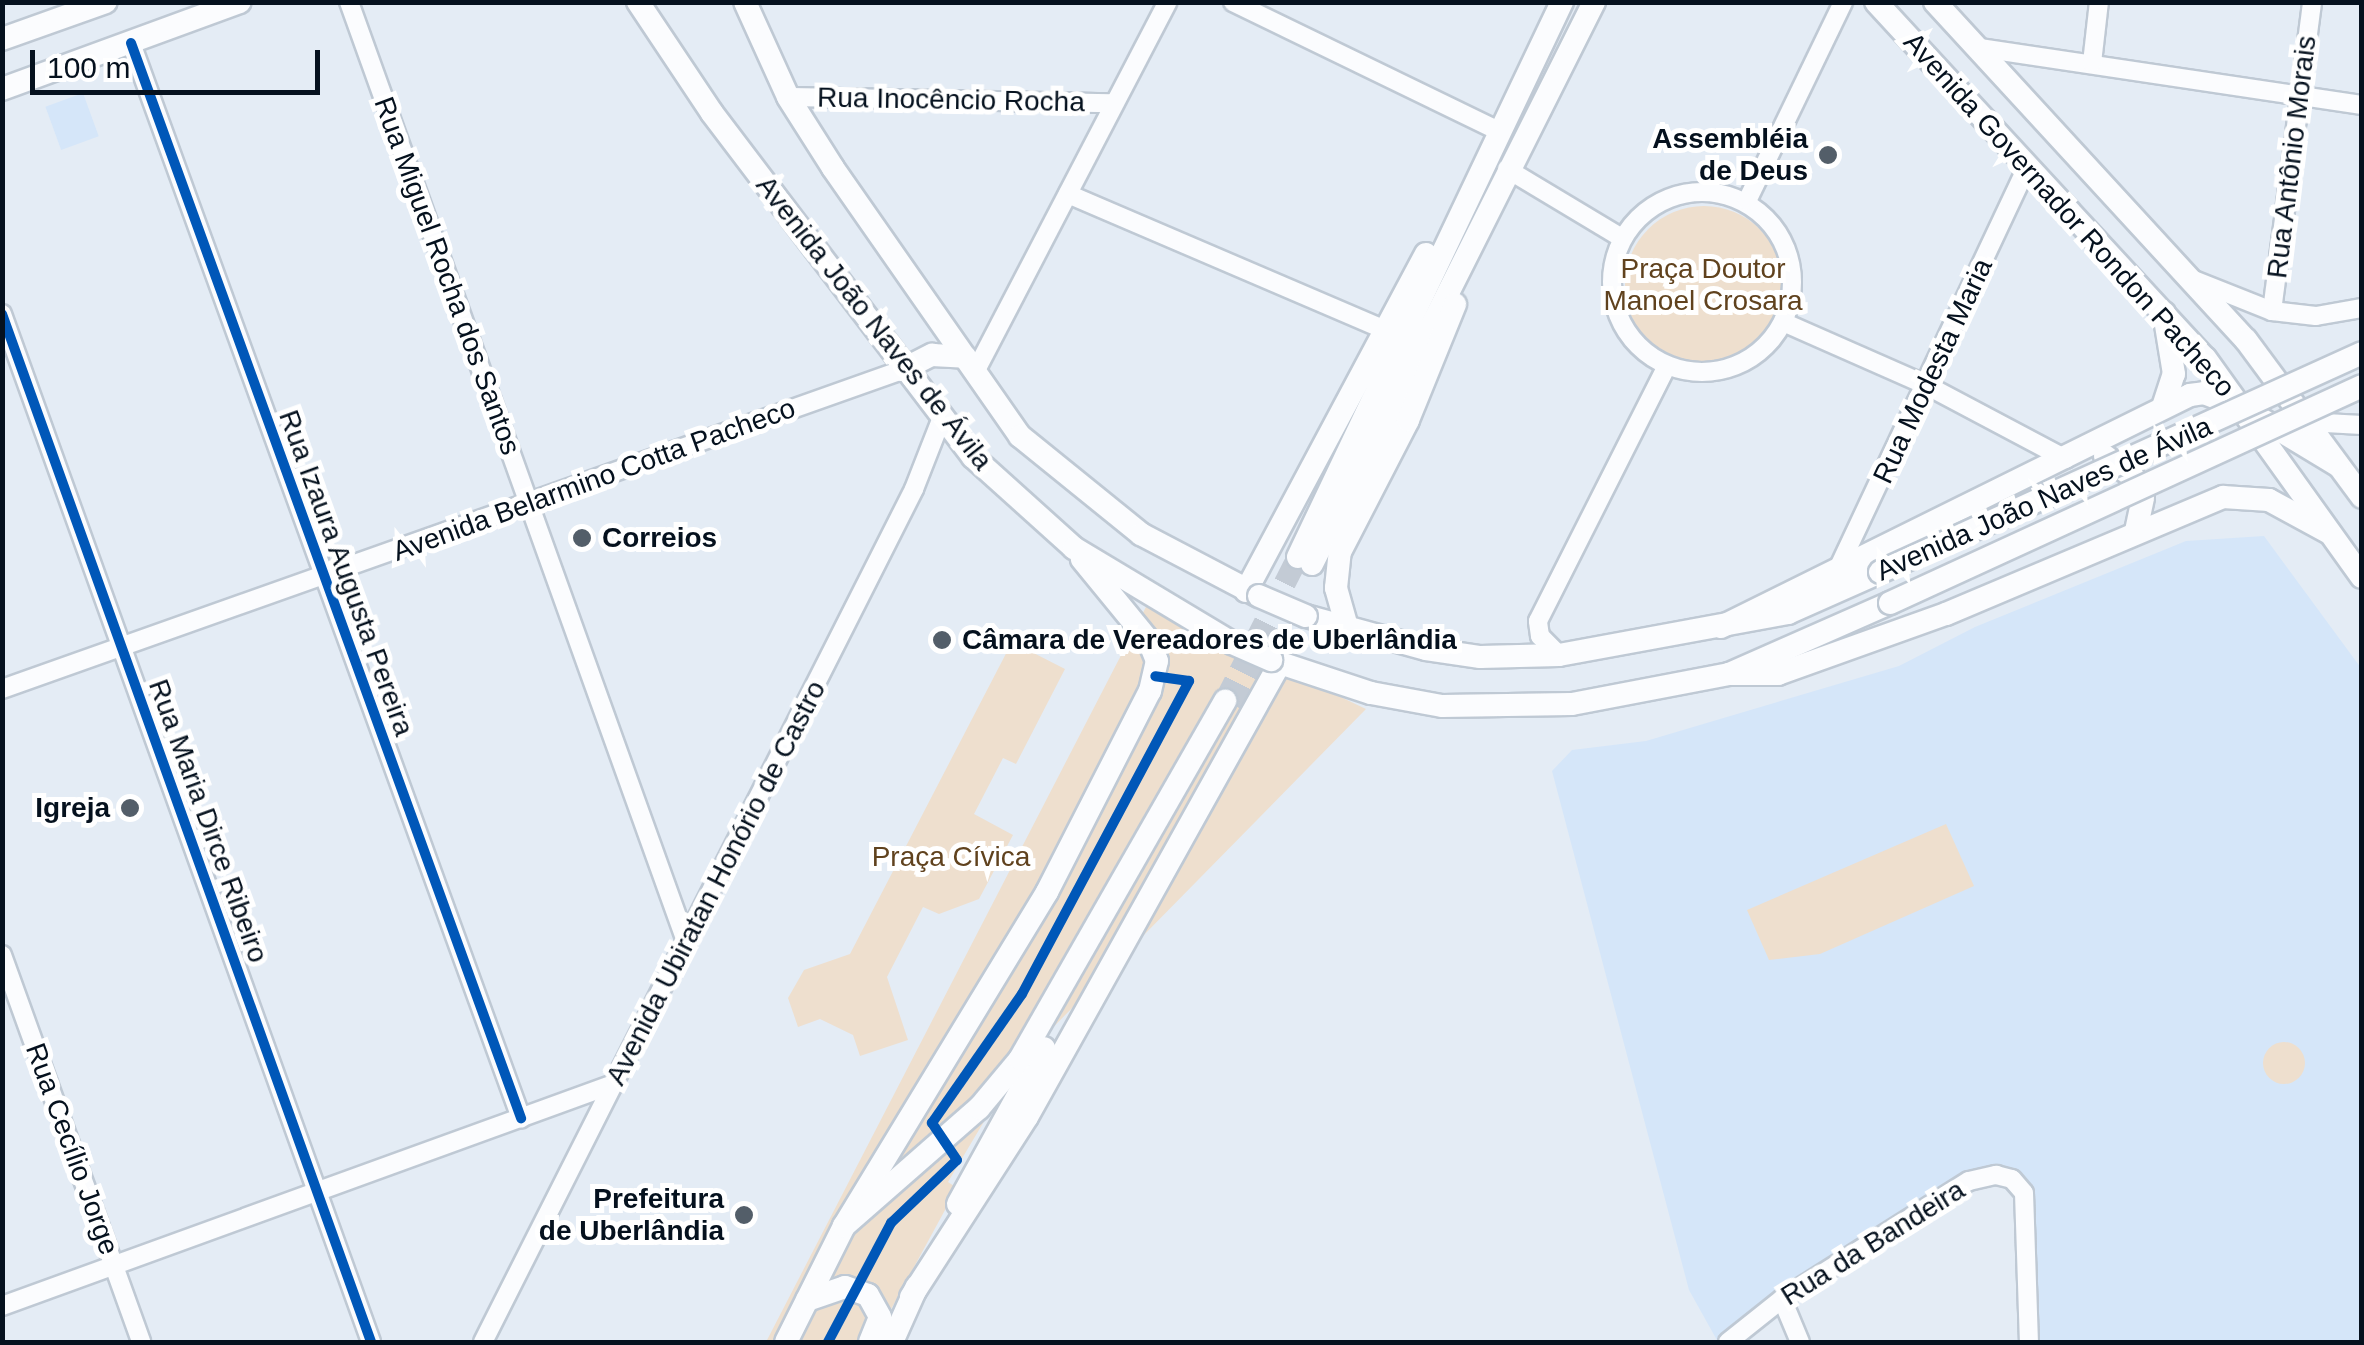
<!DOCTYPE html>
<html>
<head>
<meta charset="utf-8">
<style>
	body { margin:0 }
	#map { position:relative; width:2364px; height:1345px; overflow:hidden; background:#e4ecf5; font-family:Arial,sans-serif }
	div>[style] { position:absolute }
	.built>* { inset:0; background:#d5e6f9; transform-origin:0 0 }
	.green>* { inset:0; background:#eedfce }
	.round { border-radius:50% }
	.major-tunnel>* { height:22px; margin-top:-11px; transform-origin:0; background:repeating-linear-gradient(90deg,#c3cbd5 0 22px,transparent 0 33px) }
	.roads { filter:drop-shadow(2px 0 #bfc9d4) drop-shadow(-2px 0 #bfc9d4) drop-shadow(0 2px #bfc9d4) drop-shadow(0 -2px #bfc9d4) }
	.minor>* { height:18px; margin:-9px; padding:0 9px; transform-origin:9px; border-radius:9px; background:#fbfcfe }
	.minor>.ring { margin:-9px; padding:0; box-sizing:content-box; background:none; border:18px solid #fbfcfe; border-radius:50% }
	.major>* { height:22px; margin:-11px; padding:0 11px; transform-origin:11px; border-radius:11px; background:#fbfcfe }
	.bridges { filter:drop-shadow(2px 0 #bfc9d4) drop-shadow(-2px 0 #bfc9d4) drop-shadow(0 2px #bfc9d4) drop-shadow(0 -2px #bfc9d4) }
	.major-bridge>* { height:22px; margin:-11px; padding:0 11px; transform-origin:11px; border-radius:11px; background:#fbfcfe }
	.cycleway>* { height:10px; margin:-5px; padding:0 5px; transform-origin:5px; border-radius:5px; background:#0057b8 }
	.dots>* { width:28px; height:28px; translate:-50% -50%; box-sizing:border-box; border:5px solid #fff; border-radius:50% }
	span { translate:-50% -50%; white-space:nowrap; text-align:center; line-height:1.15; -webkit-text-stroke:10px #fff; paint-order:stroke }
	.street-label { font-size:28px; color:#05111e }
	.poi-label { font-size:28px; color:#05111e; font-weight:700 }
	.right { translate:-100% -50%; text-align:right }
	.left { translate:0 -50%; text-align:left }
	.park-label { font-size:28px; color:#60421e }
	.frame { position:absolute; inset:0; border:5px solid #05111e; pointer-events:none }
	.scale { position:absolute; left:30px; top:50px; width:290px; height:45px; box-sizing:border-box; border:5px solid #05111e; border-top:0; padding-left:12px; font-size:30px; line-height:35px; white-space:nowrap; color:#05111e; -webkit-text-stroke:8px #fff; paint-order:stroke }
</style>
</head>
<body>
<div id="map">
	<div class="built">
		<i style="left:83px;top:93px;width:46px;height:40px;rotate:70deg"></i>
		<i style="clip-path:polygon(2264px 536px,2361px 668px,2361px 1342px,2029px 1342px,2024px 1193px,2012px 1179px,1969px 1181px,1728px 1342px,1718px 1342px,1689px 1290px,1552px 771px,1572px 750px,1646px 741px,1899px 666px,1975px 627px,2186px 541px)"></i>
	</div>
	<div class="green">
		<i class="round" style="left:1625px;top:206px;width:158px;height:158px"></i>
		<i style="clip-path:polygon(1147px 605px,1366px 709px,1020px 1061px,948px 1182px,957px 1188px,883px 1324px,861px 1342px,766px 1342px)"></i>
		<i style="clip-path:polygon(1012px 642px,1065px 669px,1016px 764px,1003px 758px,974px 814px,1013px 835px,979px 899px,939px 914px,923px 907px,887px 977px,908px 1040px,860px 1056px,853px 1035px,820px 1019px,798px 1027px,788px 998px,804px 970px,850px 954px)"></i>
		<i style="clip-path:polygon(1946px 824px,1974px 886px,1820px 954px,1769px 960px,1747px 910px)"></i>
		<i class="round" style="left:2263px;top:1042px;width:42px;height:42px"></i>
	</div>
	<div class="major-tunnel">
		<i style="left:1225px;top:701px;width:161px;rotate:-63.1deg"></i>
		<i style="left:1239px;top:708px;width:127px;rotate:-63.2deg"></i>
	</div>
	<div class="roads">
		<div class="minor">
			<i style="left:349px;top:2px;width:1001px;rotate:70.26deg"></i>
			<i style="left:1233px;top:2px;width:293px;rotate:25.9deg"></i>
			<i style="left:131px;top:43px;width:1144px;rotate:70.06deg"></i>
			<i style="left:1980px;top:48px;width:386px;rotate:8.5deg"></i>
			<i style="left:2092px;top:63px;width:61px;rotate:-83.5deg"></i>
			<i style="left:788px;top:97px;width:326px;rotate:1.1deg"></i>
			<i style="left:1507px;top:169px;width:134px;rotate:31deg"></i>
			<i class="ring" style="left:1612px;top:192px;width:162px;height:162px"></i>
			<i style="left:1068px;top:194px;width:340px;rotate:23.2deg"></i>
			<i style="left:1747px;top:201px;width:221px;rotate:-64.2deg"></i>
			<i style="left:2194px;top:280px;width:84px;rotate:21.7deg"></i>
			<i style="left:2272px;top:311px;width:44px;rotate:6.5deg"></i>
			<i style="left:2316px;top:316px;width:47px;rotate:-9.9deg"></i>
			<i style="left:2272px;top:311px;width:312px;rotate:-82.6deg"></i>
			<i style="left:2px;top:314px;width:1092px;rotate:70.25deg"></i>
			<i style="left:1783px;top:322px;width:156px;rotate:23.8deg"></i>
			<i style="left:1926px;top:385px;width:158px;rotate:27.9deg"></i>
			<i style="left:975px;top:372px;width:417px;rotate:-62.5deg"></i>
			<i style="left:2307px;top:422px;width:55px;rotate:3.1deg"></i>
			<i style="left:1836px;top:573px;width:449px;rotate:-64.8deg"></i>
			<i style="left:1559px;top:655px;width:27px;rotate:-135deg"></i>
			<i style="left:1540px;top:636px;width:15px;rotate:-98deg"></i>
			<i style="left:1538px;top:621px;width:286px;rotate:-63.2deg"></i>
			<i style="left:2px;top:689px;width:955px;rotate:-19.52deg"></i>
			<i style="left:2px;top:955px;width:411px;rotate:70.2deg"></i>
			<i style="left:1782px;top:1299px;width:47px;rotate:67.3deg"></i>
			<i style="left:2px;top:1306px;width:653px;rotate:-19.96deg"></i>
			<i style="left:483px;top:1342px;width:956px;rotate:-63.19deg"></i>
			<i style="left:914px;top:489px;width:74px;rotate:-68.6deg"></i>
			<i style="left:1728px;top:1342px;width:69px;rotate:-38.5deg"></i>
			<i style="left:1782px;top:1299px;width:221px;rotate:-32.3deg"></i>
			<i style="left:1969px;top:1181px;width:28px;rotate:-13deg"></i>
			<i style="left:1996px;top:1175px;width:16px;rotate:14deg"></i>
			<i style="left:2012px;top:1179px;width:18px;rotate:49deg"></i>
			<i style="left:2024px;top:1193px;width:149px;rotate:88.1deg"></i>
		</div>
		<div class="major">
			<i style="left:638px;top:2px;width:133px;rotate:56.3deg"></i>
			<i style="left:712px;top:113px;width:432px;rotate:52.8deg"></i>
			<i style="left:973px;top:457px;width:136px;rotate:42deg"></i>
			<i style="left:1074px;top:548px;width:184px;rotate:31deg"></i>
			<i style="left:745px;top:2px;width:104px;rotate:65.6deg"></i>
			<i style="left:788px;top:97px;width:84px;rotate:57.6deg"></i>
			<i style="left:833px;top:168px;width:327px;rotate:55.1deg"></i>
			<i style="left:1020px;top:436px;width:156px;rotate:39deg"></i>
			<i style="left:1141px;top:534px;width:133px;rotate:27.7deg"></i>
			<i style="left:1876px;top:2px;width:485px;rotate:47.3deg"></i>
			<i style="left:2205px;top:358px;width:269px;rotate:54.4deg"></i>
			<i style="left:1935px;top:2px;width:459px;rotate:47.4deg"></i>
			<i style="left:2246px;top:340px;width:195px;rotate:53.5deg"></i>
			<i style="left:2px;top:39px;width:110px;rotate:-19.6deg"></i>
			<i style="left:2px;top:89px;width:253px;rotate:-20.1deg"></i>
			<i style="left:902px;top:370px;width:34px;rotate:-27deg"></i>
			<i style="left:932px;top:355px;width:33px;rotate:3deg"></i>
			<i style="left:2163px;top:407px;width:35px;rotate:-72deg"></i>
			<i style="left:2174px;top:374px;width:62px;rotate:-99.3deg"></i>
			<i style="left:2105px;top:456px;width:35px;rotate:37deg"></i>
			<i style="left:2133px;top:477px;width:23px;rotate:65deg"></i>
			<i style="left:2143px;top:498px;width:33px;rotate:102deg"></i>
			<i style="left:1298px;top:557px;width:615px;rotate:-64.56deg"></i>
			<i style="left:1312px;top:564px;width:629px;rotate:-63.35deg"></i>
			<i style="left:1246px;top:591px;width:382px;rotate:-61.9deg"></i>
			<i style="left:1306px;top:616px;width:124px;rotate:15.4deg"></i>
			<i style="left:1426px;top:649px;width:55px;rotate:8.4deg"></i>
			<i style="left:1480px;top:657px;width:79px;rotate:-1.5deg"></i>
			<i style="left:1559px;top:655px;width:233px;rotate:-10.4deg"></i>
			<i style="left:1788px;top:613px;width:101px;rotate:-24deg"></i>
			<i style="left:1347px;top:627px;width:41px;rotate:-105.8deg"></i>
			<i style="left:1336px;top:588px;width:36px;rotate:-84deg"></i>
			<i style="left:1340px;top:552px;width:148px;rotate:-62.7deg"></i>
			<i style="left:1408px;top:420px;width:125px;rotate:-67.9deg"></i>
			<i style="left:1721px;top:627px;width:523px;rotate:-26.32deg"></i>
			<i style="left:2190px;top:395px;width:14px;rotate:-8deg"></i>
			<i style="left:2204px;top:393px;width:42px;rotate:21deg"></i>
			<i style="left:2243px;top:408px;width:110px;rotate:31.2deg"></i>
			<i style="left:1271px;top:660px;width:105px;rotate:18.3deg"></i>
			<i style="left:1371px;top:693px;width:72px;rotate:10.4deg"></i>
			<i style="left:1442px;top:706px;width:130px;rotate:-0.9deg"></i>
			<i style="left:1572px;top:704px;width:160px;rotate:-10.8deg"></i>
			<i style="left:1729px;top:674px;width:176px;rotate:-23.8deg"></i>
			<i style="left:1729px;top:674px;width:49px"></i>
			<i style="left:1778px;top:674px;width:178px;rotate:-19.7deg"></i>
			<i style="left:1946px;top:614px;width:301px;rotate:-22.9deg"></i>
			<i style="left:2223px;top:497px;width:46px;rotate:3.7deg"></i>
			<i style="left:2269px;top:500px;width:67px;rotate:28.5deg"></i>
			<i style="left:958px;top:1204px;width:178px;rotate:-61.1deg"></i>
			<i style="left:844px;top:1226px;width:391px;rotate:-58.7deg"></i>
			<i style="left:1047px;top:892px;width:226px;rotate:-62.9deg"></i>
			<i style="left:1150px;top:691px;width:31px;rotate:-77deg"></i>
			<i style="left:1157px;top:661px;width:22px;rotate:-112deg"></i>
			<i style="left:1149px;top:641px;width:106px;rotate:-129.3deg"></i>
			<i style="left:911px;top:1297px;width:214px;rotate:-57.2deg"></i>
			<i style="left:1027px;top:1117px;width:520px;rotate:-60.87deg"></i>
			<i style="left:807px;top:1300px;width:40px;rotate:-18.9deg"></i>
			<i style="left:845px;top:1287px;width:24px;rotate:19deg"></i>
			<i style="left:868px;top:1295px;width:25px;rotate:61deg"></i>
			<i style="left:880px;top:1317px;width:27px;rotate:112deg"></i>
			<i style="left:786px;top:1342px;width:130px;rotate:-63.4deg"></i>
			<i style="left:844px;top:1226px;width:179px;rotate:-41.2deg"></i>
			<i style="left:979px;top:1108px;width:64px;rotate:-50.1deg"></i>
			<i style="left:1020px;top:1059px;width:413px;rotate:-60.2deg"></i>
			<i style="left:892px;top:1342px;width:61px;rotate:-65.9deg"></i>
		</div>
	</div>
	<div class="bridges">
		<div class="major-bridge">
			<i style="left:1880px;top:572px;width:529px;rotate:-24.43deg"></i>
			<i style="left:1259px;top:596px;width:51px;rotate:23.1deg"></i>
			<i style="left:1890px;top:603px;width:519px;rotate:-24.69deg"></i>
			<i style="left:1232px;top:643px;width:43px;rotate:23.6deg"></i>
		</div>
	</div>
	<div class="cycleway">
		<i style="left:131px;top:43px;width:1144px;rotate:70.06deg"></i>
		<i style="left:2px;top:314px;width:1092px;rotate:70.25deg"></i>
		<i style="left:828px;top:1342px;width:135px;rotate:-62.1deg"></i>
		<i style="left:891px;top:1223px;width:91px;rotate:-43.7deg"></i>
		<i style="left:957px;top:1160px;width:45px;rotate:-124deg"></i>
		<i style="left:932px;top:1123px;width:157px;rotate:-55.1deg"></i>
		<i style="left:1022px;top:994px;width:355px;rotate:-61.9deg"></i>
		<i style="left:1189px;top:681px;width:34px;rotate:-172deg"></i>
	</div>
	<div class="dots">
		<i style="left:1828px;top:155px;background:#535e69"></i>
		<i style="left:582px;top:538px;background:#535e69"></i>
		<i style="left:942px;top:640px;background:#535e69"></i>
		<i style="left:130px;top:808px;background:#535e69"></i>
		<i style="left:744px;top:1215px;background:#535e69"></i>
	</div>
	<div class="street-label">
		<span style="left:951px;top:100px;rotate:1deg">Rua Inocêncio Rocha</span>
		<span style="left:2292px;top:157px;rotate:-83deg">Rua Antônio Morais</span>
		<span style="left:2069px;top:215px;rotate:48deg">Avenida Governador Rondon Pacheco</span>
		<span style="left:447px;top:276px;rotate:70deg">Rua Miguel Rocha dos Santos</span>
		<span style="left:874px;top:323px;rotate:52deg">Avenida João Naves de Ávila</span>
		<span style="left:1933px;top:371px;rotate:-65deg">Rua Modesta Maria</span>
		<span style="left:594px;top:480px;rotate:-20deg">Avenida Belarmino Cotta Pacheco</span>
		<span style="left:2044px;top:499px;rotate:-24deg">Avenida João Naves de Ávila</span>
		<span style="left:346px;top:573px;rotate:70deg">Rua Izaura Augusta Pereira</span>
		<span style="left:208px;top:821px;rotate:70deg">Rua Maria Dirce Ribeiro</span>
		<span style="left:716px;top:883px;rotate:-63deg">Avenida Ubiratan Honório de Castro</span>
		<span style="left:72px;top:1149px;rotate:70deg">Rua Cecílio Jorge</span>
		<span style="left:1873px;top:1243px;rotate:-32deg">Rua da Bandeira</span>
	</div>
	<div class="poi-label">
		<span class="right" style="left:1808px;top:155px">Assembléia<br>de Deus</span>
		<span class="left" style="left:602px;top:538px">Correios</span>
		<span class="left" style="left:962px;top:640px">Câmara de Vereadores de Uberlândia</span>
		<span class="right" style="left:110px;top:808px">Igreja</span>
		<span class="right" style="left:724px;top:1215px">Prefeitura<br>de Uberlândia</span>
	</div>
	<div class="park-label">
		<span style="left:1703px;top:285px">Praça Doutor<br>Manoel Crosara</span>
		<span style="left:951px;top:857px">Praça Cívica</span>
	</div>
	<div class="frame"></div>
	<div class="scale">100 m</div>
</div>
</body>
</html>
